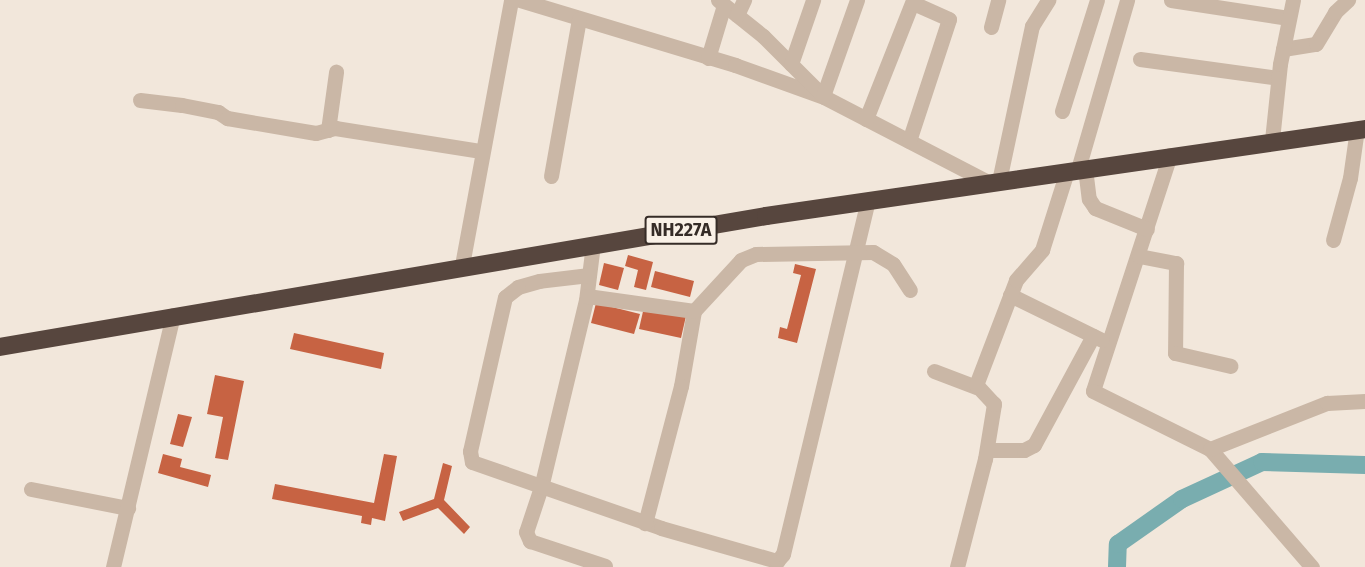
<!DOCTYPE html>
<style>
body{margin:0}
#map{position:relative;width:1365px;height:567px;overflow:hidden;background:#f2e7db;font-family:"Fira Sans",sans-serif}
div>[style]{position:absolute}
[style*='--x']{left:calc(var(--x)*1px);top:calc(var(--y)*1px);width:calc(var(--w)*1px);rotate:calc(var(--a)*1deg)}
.river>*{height:18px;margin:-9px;padding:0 9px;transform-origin:9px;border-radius:9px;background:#79adaf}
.building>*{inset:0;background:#c76343}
.minor>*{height:15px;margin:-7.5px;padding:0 7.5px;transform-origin:7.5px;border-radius:7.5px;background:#cab7a6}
.highway>*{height:18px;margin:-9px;padding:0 9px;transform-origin:9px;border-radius:9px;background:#57463e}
span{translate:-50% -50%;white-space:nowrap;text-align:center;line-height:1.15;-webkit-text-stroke:4.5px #faf1e7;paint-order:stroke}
.shield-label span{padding:2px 4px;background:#faf1e7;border:2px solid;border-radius:4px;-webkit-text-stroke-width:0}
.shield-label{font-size:18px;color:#362c27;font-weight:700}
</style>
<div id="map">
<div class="river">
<i style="--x:1117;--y:567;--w:23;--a:-88"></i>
<i style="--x:1118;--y:544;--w:78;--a:-35.1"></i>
<i style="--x:1182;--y:499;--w:88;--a:-24.8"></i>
<i style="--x:1262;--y:462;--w:103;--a:1.7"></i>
</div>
<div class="building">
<i style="clip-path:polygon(628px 255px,653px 262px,646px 290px,634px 287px,638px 270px,625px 266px)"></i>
<i style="clip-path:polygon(604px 263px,624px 268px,618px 290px,599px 285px)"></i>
<i style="clip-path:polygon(795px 264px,816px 269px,797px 343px,778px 338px,780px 327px,787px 329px,801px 275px,793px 273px)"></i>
<i style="clip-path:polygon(655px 271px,694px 281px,690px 297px,651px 287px)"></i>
<i style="clip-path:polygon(596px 303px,640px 314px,634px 334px,591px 323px)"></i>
<i style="clip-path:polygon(644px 307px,686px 316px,681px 338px,639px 329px)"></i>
<i style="clip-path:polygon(294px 333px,384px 353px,381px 369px,290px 349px)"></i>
<i style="clip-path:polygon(215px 375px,244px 381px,228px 460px,215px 458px,223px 417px,207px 414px)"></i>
<i style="clip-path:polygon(178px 414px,192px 417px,183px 447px,170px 444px)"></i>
<i style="clip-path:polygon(163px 454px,182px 459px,180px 467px,211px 475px,208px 487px,158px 473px)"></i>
<i style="clip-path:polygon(384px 454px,397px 456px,385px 521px,372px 518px,371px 525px,361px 523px,362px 516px,272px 499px,275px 484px,374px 503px)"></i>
<i style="clip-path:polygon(443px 463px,452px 466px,444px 500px,470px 527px,464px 534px,438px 508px,403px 521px,399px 512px,434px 499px)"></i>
</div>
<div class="minor">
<i style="--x:520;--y:0;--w:225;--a:16.8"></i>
<i style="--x:735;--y:65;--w:95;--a:19.8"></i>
<i style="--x:824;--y:97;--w:185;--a:27.4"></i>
<i style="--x:718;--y:0;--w:58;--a:38.7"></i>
<i style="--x:763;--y:36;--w:81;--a:45"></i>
<i style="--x:1171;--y:0;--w:119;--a:8.7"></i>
<i style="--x:737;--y:15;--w:17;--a:-65"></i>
<i style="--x:991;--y:27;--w:28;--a:-75"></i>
<i style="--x:1283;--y:49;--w:33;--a:-9"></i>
<i style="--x:1316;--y:44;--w:37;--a:-59"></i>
<i style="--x:1335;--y:12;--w:18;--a:-43"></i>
<i style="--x:708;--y:58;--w:55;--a:-73.2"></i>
<i style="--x:1140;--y:59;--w:139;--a:7.8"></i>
<i style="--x:791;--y:64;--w:68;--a:-71"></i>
<i style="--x:823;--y:96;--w:102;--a:-70.5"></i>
<i style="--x:140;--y:100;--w:42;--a:6.8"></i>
<i style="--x:182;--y:105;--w:37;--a:11"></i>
<i style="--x:218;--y:112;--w:11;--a:34"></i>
<i style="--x:227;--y:118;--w:90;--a:9.6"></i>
<i style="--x:316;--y:133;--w:20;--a:-15"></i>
<i style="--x:335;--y:128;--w:148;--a:9"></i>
<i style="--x:1062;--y:111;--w:116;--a:-72.5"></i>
<i style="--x:866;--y:119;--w:128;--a:-68.4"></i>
<i style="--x:328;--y:130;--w:59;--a:-82.1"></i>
<i style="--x:1272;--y:140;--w:76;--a:-84"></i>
<i style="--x:1280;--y:64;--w:65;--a:-78.5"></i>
<i style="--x:909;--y:141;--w:128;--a:-71.8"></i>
<i style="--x:949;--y:19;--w:39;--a:-156"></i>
<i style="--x:1170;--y:155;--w:248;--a:108.1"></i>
<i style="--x:1093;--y:391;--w:131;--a:26.4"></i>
<i style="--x:1210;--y:449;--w:156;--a:49.2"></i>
<i style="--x:1085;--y:168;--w:31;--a:83"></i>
<i style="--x:1089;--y:199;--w:11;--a:56"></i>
<i style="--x:1095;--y:208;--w:56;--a:22"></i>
<i style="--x:1078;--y:169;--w:176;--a:-73.8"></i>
<i style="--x:551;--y:176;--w:159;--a:-79.9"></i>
<i style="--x:999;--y:181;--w:158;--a:-78"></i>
<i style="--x:1032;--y:26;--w:31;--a:-58"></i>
<i style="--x:1333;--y:240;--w:64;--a:-74.7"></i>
<i style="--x:1350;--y:178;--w:49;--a:-81.9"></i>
<i style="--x:593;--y:244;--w:56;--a:97.1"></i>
<i style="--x:586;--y:300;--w:192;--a:103.5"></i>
<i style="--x:541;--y:487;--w:47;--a:108.4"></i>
<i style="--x:526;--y:532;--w:10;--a:66"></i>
<i style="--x:530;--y:541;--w:79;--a:18.4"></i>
<i style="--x:1139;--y:256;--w:38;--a:11"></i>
<i style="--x:1176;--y:263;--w:90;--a:90.6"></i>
<i style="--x:1175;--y:353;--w:57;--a:13.1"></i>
<i style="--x:462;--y:265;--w:269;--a:-79.5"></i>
<i style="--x:589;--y:275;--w:50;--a:173.2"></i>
<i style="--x:539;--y:281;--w:22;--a:164"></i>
<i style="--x:518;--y:287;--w:16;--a:142"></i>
<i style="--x:505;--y:297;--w:158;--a:102.8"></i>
<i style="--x:470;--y:451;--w:11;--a:80"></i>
<i style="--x:472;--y:462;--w:200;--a:19.2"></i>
<i style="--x:661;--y:528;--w:121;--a:15.9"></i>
<i style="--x:777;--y:561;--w:9;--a:-49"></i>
<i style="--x:783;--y:554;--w:363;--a:-76.5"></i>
<i style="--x:1010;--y:295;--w:102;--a:26.1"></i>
<i style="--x:587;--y:296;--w:108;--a:8"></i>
<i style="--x:694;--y:311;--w:76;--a:99.8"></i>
<i style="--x:681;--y:386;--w:142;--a:104.7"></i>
<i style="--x:694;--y:311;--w:69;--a:-47.3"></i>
<i style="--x:741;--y:260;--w:16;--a:-22"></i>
<i style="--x:756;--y:254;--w:117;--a:-1"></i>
<i style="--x:873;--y:252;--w:23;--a:31"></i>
<i style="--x:893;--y:264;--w:31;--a:57"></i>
<i style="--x:934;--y:371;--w:45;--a:20.9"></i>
<i style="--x:1210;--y:449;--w:126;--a:-21.5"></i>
<i style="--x:1327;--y:403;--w:38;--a:-3"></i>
<i style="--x:987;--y:450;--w:37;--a:0"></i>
<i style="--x:1024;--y:450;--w:11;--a:-27"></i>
<i style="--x:1034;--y:445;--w:124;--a:-61.6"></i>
<i style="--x:31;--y:489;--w:99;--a:11.1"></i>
<i style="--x:113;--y:567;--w:259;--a:-76.6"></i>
<i style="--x:957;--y:567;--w:112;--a:-75.5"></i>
<i style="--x:985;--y:459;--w:56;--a:-80.7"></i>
<i style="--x:994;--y:404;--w:26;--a:-133"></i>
<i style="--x:976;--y:385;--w:112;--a:-69.1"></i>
<i style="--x:1016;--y:280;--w:40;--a:-49"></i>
<i style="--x:1042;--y:250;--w:83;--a:-72.4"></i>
</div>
<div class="highway">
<i style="--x:0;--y:347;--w:777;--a:-9.7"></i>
<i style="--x:766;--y:216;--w:605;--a:-8.26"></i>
</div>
<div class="shield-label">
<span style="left:681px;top:230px">NH227A</span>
</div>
</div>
